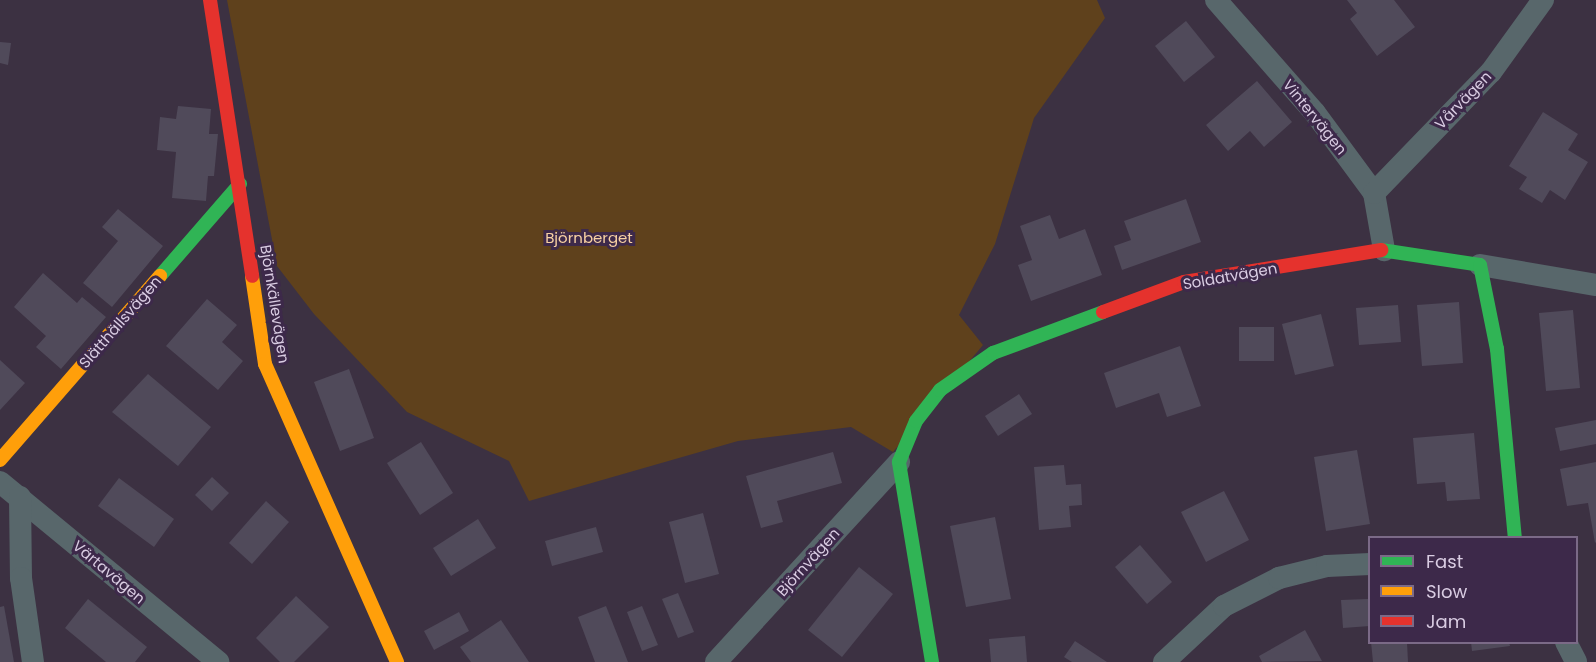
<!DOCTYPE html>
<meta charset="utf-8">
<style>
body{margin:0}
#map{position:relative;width:1596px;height:662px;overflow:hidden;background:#3c3142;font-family:Poppins,sans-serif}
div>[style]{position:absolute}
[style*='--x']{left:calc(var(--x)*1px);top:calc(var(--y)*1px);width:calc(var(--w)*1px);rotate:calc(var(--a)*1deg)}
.green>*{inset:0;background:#5f411c}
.building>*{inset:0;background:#504a5a}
.street>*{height:22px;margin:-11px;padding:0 11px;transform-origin:11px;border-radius:11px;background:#58676b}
.fast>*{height:14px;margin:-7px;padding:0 7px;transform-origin:7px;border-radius:7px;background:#30b455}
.slow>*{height:14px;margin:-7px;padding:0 7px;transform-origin:7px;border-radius:7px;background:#ff9f0a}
.jam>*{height:14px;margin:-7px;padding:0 7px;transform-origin:7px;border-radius:7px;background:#e5322d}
span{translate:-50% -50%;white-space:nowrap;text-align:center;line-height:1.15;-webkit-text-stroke:6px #3d294a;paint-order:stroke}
.street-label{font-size:15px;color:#d9cce2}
.park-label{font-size:15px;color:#f8d1a3}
.legend{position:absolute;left:1368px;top:536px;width:210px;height:108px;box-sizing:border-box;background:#3d294a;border:2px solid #7b6a87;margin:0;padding:8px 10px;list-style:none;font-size:18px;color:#d9cce2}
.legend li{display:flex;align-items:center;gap:12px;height:30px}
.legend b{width:30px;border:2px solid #7b6a87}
</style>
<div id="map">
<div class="green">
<i style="clip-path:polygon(227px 0,1097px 0,1105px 18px,1034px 118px,995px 244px,959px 315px,983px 345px,893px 452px,851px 427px,738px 441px,529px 501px,509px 461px,407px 412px,314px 314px,277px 266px)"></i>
</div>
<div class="building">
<i style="clip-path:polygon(1347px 0,1394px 0,1415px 27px,1377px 56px,1350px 19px,1357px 13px)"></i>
<i style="clip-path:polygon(1186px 21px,1215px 57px,1184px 82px,1155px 46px)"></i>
<i style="clip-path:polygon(0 42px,11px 43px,8px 65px,0 63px)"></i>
<i style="clip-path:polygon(1257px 81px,1292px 122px,1264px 147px,1250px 131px,1228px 151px,1206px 125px)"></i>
<i style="clip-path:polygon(178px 106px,211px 109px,209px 134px,218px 134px,214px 176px,208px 176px,206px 201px,172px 198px,176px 152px,157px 150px,160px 117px,176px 119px)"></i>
<i style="clip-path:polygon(1543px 112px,1578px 134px,1568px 150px,1588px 162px,1565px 200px,1550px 190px,1542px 203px,1519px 189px,1527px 177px,1509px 166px)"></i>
<i style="clip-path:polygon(1186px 199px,1201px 242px,1122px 270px,1114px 246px,1131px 240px,1124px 221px)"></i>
<i style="clip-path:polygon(118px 209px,163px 246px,112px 307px,83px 283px,118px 241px,102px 227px)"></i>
<i style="clip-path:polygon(1050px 215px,1059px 239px,1085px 229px,1102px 275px,1031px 301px,1018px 265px,1032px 260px,1020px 226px)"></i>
<i style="clip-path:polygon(43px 273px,77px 303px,82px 297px,106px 317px,61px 369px,36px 347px,46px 336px,14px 307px)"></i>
<i style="clip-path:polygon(207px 299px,237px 325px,222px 342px,243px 361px,218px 390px,166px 346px)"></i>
<i style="clip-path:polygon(1459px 302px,1463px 363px,1422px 366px,1417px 305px)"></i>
<i style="clip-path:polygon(1398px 305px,1401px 342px,1359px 345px,1356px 308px)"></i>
<i style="clip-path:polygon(1573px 310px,1580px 388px,1546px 391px,1539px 313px)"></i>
<i style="clip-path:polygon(1321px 314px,1334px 366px,1295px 375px,1282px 324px)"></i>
<i style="clip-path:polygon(1239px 327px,1274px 327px,1274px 361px,1239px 361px)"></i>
<i style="clip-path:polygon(1180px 346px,1201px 406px,1167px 417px,1159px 393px,1116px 408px,1104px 373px)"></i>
<i style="clip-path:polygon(0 360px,25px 383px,0 410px)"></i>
<i style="clip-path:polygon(349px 369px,374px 438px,340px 451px,314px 382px)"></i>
<i style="clip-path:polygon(148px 374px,211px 427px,178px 466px,112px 412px)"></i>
<i style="clip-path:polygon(1019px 394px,1032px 414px,998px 436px,985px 416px)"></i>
<i style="clip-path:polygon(1596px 420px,1596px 444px,1560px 451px,1555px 428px)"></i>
<i style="clip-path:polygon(1474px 433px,1480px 499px,1447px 501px,1445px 482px,1417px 484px,1413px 438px)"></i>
<i style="clip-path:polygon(421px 442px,453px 493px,420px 515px,387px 463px)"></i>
<i style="clip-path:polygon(1357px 450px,1370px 524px,1326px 531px,1314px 457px)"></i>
<i style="clip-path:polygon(833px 452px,842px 483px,777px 501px,783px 522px,761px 528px,746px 476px)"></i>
<i style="clip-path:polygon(1596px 462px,1596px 542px,1595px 543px,1588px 503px,1567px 506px,1560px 469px)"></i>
<i style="clip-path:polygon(1064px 465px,1066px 485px,1081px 484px,1082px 505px,1069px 506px,1071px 527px,1039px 530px,1034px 467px)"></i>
<i style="clip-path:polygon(212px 477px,229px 493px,212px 511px,195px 495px)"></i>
<i style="clip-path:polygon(119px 478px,174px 519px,154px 547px,98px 506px)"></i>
<i style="clip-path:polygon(1224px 491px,1249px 540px,1206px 562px,1181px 512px)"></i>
<i style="clip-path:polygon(266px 501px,289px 522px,252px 564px,229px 543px)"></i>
<i style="clip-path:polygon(703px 513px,719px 574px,685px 583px,669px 522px)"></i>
<i style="clip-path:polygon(995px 517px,1011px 599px,966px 607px,950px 526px)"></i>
<i style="clip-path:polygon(478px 519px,496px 548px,451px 576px,433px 548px)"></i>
<i style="clip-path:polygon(596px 527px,603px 552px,552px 566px,545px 541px)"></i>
<i style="clip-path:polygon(1140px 545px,1172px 582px,1147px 604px,1115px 567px)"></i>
<i style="clip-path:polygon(859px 567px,893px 594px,842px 657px,808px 630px)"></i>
<i style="clip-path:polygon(678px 593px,694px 632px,678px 638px,662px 599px)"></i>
<i style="clip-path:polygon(296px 596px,329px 627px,294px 662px,280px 662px,256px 638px)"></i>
<i style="clip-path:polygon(88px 599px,147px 647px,135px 662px,106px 662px,65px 628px)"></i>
<i style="clip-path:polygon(1368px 599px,1370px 626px,1343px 628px,1341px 600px)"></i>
<i style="clip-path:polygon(4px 606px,14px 662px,0 662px,0 607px)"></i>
<i style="clip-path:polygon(606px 606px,628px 662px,595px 662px,578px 617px)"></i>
<i style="clip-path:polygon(642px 606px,658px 645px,642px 651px,627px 612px)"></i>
<i style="clip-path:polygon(459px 612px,469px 631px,434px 650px,424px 631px)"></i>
<i style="clip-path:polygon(501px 620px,529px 662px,471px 662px,460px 647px)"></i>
<i style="clip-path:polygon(1305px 630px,1322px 661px,1262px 662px,1259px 656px)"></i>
<i style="clip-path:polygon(1025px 636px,1027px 662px,991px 662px,989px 639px)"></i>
<i style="clip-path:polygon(1075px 641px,1107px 662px,1072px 662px,1064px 657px)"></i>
<i style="clip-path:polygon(1371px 642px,1407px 642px,1408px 662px,1373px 662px)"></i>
<i style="clip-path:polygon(1471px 642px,1509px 642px,1510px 646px,1472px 651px)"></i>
</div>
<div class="street">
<i style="--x:1216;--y:0;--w:150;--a:48.8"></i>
<i style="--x:1315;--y:113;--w:99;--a:53.6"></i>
<i style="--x:1374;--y:193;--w:58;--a:80"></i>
<i style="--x:1374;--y:193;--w:168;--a:-46"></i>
<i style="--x:1491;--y:72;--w:89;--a:-54.2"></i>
<i style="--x:1480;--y:265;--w:118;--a:9.8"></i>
<i style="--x:0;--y:482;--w:283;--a:39.5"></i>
<i style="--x:20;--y:497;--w:81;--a:89.3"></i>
<i style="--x:21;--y:578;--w:85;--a:81.9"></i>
<i style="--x:1566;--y:642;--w:22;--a:63"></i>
<i style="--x:716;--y:662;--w:271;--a:-47.5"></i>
<i style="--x:1164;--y:662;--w:82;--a:-43"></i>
<i style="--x:1224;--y:606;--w:62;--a:-27"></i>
<i style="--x:1279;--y:578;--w:49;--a:-14"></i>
<i style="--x:1327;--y:566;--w:43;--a:-2.7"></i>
</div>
<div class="fast">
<i style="--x:1381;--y:250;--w:100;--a:8.6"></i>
<i style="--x:1480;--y:265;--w:86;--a:78.6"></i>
<i style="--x:1497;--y:349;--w:190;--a:84.6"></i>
<i style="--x:160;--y:276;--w:122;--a:-49"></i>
<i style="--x:932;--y:662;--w:203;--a:-99.4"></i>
<i style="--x:899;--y:462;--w:44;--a:-67.5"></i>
<i style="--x:916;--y:421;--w:39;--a:-52"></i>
<i style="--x:940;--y:390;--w:65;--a:-34.9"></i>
<i style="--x:993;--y:353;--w:117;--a:-20.4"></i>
</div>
<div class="slow">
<i style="--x:252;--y:276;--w:89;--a:81.6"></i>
<i style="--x:265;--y:364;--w:326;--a:66.1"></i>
<i style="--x:0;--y:460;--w:244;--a:-49"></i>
</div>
<div class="jam">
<i style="--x:210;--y:0;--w:279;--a:81.3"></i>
<i style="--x:1103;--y:312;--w:86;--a:-20.3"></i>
<i style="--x:1184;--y:282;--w:200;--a:-9.2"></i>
</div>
<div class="street-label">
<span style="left:1463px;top:100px;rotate:-46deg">Vårvägen</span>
<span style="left:1315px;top:117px;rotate:51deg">Vintervägen</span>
<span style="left:1230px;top:276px;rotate:-10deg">Soldatvägen</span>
<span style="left:275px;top:304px;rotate:81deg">Björnkällevägen</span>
<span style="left:120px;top:322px;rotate:-49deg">Slätthällsvägen</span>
<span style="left:808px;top:562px;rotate:-48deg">Björnvägen</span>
<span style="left:109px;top:572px;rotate:40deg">Värtavägen</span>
</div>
<div class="park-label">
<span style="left:589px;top:238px">Björnberget</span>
</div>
<ul class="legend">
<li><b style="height:8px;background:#30b455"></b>Fast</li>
<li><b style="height:8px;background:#ff9f0a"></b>Slow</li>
<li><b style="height:8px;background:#e5322d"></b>Jam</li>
</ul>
</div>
